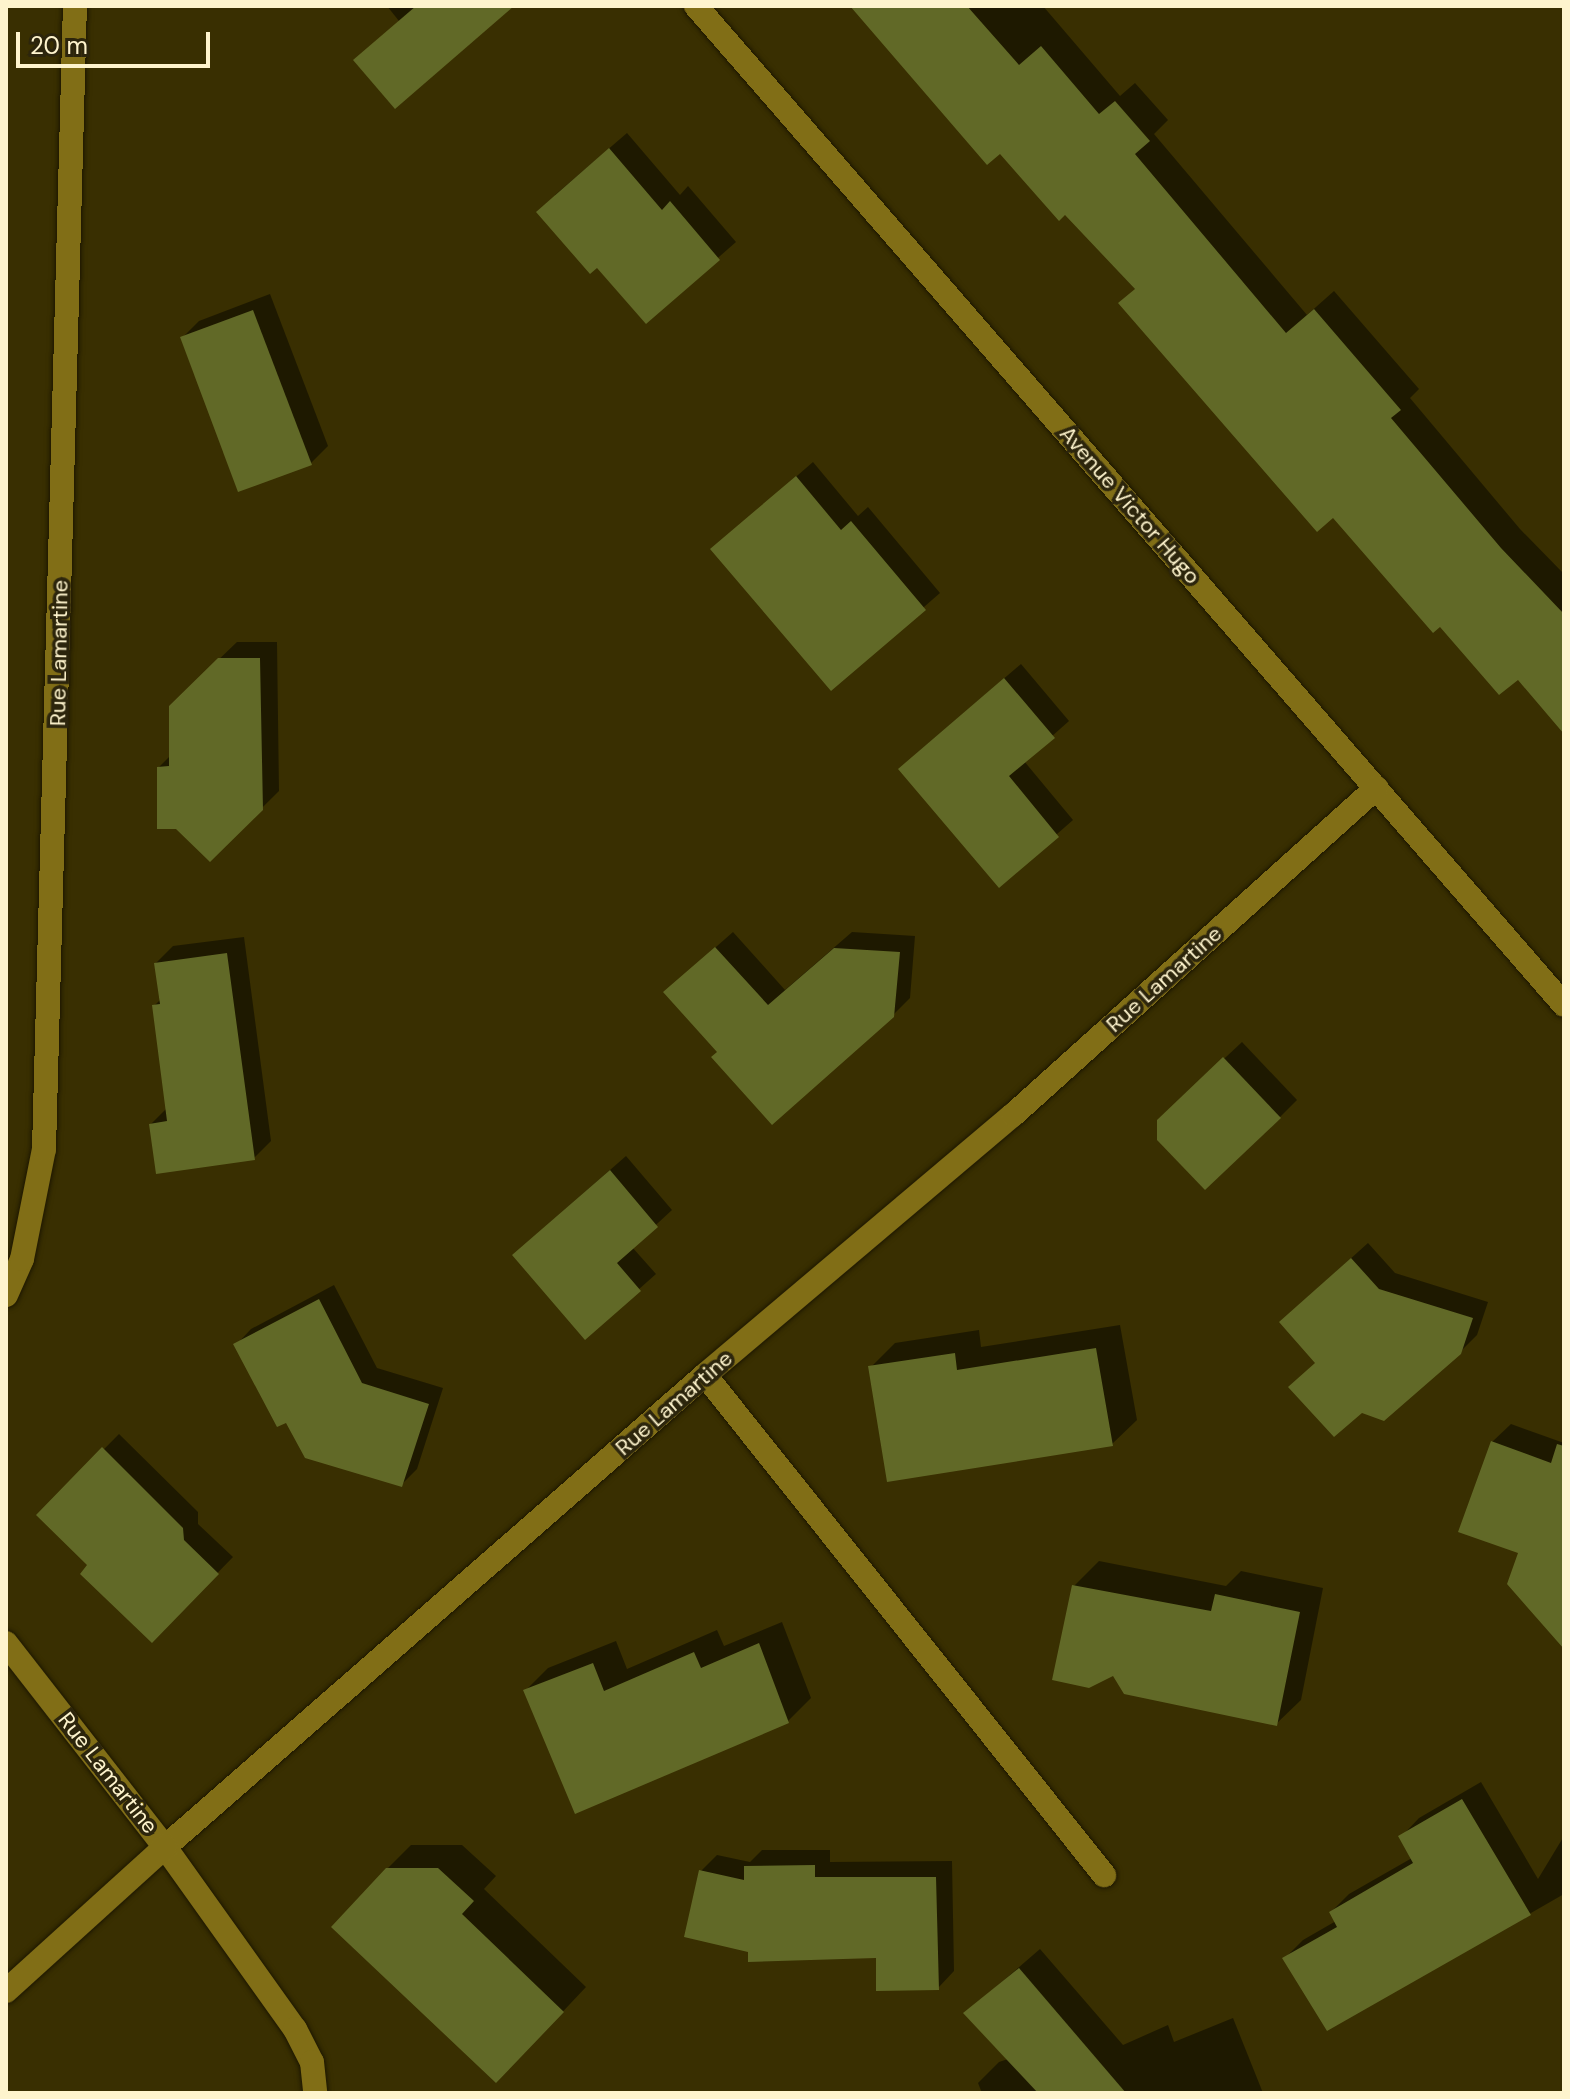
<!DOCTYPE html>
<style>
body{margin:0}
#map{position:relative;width:1570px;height:2099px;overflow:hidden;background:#392f01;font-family:"DM Sans",sans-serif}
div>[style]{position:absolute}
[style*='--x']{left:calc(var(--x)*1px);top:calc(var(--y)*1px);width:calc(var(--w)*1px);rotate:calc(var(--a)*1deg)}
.shadow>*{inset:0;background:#0007}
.building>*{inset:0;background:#616927}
.roads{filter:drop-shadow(0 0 2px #1d1700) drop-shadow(0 0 2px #1d1700)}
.service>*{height:24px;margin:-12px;padding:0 12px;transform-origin:12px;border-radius:12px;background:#816e16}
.minor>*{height:24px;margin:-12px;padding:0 12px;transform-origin:12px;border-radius:12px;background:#816e16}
span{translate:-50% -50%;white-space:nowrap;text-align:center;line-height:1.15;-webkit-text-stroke:7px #2c250c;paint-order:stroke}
.street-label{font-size:22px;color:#fef4cd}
.frame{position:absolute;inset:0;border:8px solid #fef4cd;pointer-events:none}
.scale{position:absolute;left:16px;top:32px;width:194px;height:36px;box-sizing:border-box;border:4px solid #fef4cd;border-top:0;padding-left:10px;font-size:24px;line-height:28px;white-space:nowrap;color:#fef4cd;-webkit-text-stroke:6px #2c250c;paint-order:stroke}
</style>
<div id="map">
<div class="shadow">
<i style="clip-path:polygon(387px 6px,506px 6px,399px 21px)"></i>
<i style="clip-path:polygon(852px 6px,1043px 6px,1120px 96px,1135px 83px,1168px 120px,1154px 134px,1307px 315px,1334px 291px,1419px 389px,1410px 398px,1520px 529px,1564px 574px,1564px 697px,1518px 677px,1440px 624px,1066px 213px)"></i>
<i style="clip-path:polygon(627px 133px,680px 195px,688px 186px,736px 242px,646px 321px,555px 195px)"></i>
<i style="clip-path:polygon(270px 294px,328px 446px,311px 463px,239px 489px,182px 338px,199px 321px)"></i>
<i style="clip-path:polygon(813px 462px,858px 516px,868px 507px,940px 593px,831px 688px,713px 549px)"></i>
<i style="clip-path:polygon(237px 642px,277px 642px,279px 791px,210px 859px,177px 827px,159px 767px,171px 755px,188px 689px)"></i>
<i style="clip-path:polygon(1021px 664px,1069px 721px,1024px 761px,1073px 820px,999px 885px,917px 753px)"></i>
<i style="clip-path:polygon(733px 932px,785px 990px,852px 932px,915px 936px,910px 998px,893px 1015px,719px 1052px,683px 976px)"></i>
<i style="clip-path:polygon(244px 937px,271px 1141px,254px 1158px,151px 1124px,167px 1108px,154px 1006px,161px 999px,156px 963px,173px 946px)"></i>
<i style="clip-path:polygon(1242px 1042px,1297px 1100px,1280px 1117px,1177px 1103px)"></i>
<i style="clip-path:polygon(626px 1156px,672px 1210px,632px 1247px,656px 1274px,585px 1337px,530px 1240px)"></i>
<i style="clip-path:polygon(1368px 1243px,1395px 1273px,1488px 1302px,1477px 1335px,1460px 1352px,1317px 1362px,1298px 1306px)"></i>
<i style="clip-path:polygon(334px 1285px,377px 1368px,443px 1388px,417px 1469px,402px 1484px,286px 1421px,236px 1345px,251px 1329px)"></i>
<i style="clip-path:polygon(1120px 1325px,1137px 1420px,1112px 1444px,871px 1367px,895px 1343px,979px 1330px,981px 1347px)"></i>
<i style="clip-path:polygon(1511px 1424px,1564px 1443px,1564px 1614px,1521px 1552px,1492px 1442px)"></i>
<i style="clip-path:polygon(119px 1434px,198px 1512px,198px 1524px,233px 1557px,152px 1640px,90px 1565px,39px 1515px)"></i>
<i style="clip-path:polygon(1099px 1561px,1226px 1586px,1241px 1571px,1323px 1588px,1301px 1700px,1276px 1724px,1113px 1673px,1074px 1586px)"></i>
<i style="clip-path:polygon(782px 1622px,811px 1698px,788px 1721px,576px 1812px,525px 1691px,548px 1668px,616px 1641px,627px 1669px,717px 1630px,724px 1646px)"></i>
<i style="clip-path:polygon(1481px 1782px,1538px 1879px,1564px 1836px,1564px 1894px,1328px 2029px,1285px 1958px,1303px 1940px,1336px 1921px,1331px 1912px,1349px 1894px,1412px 1858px,1401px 1837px,1419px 1818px)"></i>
<i style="clip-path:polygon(411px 1845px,462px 1845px,496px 1876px,484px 1889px,586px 1987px,520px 2057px,387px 1869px)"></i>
<i style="clip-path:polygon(762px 1850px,830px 1850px,830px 1862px,952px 1861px,954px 1971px,938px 1988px,878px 1956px,750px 1951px,701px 1871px,717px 1855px,750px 1862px)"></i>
<i style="clip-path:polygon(1040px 1949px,1123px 2045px,1168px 2025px,1174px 2042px,1233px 2018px,1263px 2093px,982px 2093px,978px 2083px,999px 2062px,1008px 2059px,966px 2013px)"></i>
</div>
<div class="building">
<i style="clip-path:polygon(416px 6px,514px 6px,395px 109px,353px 60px)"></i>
<i style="clip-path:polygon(850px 6px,967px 6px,1019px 65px,1041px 46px,1099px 114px,1115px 101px,1150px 141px,1135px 154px,1286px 333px,1314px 309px,1401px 410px,1391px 418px,1501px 548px,1564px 614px,1564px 734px,1518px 680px,1499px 695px,1440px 627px,1433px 633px,1333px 518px,1317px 532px,1118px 303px,1135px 289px,1065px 215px,1059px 221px,1000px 154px,987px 165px)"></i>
<i style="clip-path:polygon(609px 148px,662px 210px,670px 201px,720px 260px,646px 324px,597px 268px,590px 274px,536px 212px)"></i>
<i style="clip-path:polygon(253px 310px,312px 465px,238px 492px,180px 337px)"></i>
<i style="clip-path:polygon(796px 476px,841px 530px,851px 521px,926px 610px,831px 691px,710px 549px)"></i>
<i style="clip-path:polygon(218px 658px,260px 658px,263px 810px,210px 862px,176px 829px,157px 829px,157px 767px,169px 766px,169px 706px)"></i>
<i style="clip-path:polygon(1004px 678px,1055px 738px,1009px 776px,1059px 837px,999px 888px,898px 769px)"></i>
<i style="clip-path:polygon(715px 947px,768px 1005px,834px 948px,900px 952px,894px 1017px,772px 1125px,711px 1057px,717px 1052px,663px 992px)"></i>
<i style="clip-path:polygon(227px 953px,255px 1160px,156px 1174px,149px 1124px,167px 1121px,152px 1005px,160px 1004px,154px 963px)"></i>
<i style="clip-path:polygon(1223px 1057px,1281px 1118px,1205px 1190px,1157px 1140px,1157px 1120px)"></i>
<i style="clip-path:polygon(610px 1170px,658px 1227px,617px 1263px,641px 1291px,585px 1340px,512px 1255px)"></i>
<i style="clip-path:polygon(1351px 1258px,1379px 1289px,1473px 1318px,1461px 1354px,1384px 1421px,1362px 1413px,1334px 1437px,1288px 1387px,1315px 1363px,1279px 1322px)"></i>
<i style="clip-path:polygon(319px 1299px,362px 1383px,429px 1404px,402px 1487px,305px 1458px,286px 1423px,277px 1427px,233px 1344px)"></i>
<i style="clip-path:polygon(1096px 1348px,1113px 1446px,887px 1482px,868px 1366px,955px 1353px,957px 1370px)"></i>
<i style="clip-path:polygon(1491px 1441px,1551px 1463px,1557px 1444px,1564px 1446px,1564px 1649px,1507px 1584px,1518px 1553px,1458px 1532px)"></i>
<i style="clip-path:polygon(102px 1447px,183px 1528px,184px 1540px,219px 1574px,152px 1643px,80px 1574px,87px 1565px,36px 1515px)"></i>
<i style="clip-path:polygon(1072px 1585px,1211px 1611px,1215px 1594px,1300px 1612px,1277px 1726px,1124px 1694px,1113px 1676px,1089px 1688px,1052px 1680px)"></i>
<i style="clip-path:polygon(759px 1643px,789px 1723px,575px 1814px,523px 1690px,593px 1663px,604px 1691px,694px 1652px,701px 1668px)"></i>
<i style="clip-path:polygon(1462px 1799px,1531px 1915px,1327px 2031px,1282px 1958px,1337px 1927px,1329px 1912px,1413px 1863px,1398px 1836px)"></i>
<i style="clip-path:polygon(815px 1865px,815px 1877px,936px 1877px,939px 1990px,876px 1991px,876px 1958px,748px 1962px,748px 1952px,684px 1937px,699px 1870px,744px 1880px,744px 1866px)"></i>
<i style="clip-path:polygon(386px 1868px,438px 1868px,474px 1901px,462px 1914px,564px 2012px,496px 2083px,331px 1927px)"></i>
<i style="clip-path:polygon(1019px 1968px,1126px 2093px,1038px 2093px,963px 2013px)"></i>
</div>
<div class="roads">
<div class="service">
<i style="--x:705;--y:1375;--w:640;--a:51.41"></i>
<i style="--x:165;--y:1847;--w:224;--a:54.5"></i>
<i style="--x:295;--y:2029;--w:37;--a:63"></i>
<i style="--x:312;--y:2062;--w:31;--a:84"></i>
</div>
<div class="minor">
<i style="--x:696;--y:6;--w:1323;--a:49.01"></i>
<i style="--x:6;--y:1295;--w:39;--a:-66"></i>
<i style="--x:22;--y:1259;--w:112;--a:-78.7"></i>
<i style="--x:44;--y:1149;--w:1143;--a:-88.45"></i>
<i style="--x:6;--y:1643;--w:259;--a:52.1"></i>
<i style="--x:165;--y:1847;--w:717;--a:-41.16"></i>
<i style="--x:705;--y:1375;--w:403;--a:-40.2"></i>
<i style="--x:1013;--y:1115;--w:489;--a:-42"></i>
<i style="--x:6;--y:1991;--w:215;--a:-42.2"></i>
</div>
</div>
<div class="street-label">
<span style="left:1130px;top:505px;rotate:49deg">Avenue Victor Hugo</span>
<span style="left:59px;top:653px;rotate:-89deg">Rue Lamartine</span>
<span style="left:1164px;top:979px;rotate:-42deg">Rue Lamartine</span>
<span style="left:674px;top:1403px;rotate:-41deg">Rue Lamartine</span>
<span style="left:108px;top:1773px;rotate:52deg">Rue Lamartine</span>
</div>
<div class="frame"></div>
<div class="scale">20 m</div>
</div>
